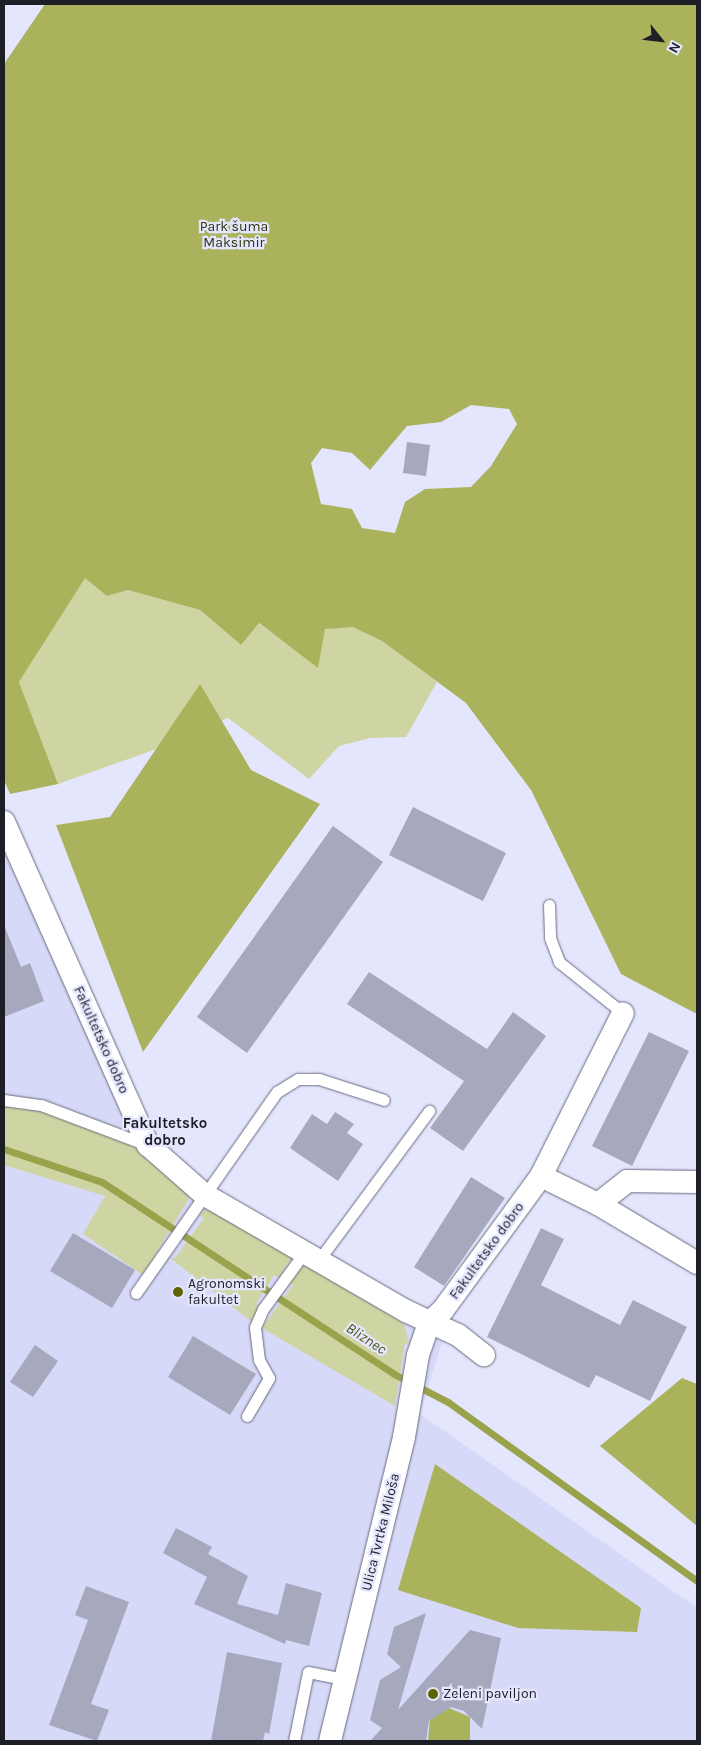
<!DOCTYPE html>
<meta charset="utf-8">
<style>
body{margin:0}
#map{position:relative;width:701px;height:1745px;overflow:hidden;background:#e4e6fd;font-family:Karla,sans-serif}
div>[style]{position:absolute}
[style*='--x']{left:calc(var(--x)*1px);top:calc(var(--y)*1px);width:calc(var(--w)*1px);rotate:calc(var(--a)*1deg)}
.built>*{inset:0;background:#d6d9f7}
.green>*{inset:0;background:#cfd5a2}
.forest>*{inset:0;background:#aab25c}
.stream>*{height:7px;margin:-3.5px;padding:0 3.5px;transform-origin:3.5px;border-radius:3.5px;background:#9aa24c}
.building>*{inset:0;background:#a6a9be}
.roads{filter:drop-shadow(0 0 1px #696b7f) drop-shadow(0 0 1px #696b7f)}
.service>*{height:11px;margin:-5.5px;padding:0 5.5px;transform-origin:5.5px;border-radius:5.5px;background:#fff}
.minor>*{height:22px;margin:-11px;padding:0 11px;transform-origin:11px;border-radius:11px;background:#fff}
.dots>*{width:14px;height:14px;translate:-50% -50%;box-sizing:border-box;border:2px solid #e4e6fd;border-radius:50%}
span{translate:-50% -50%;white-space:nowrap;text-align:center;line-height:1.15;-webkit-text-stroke:4.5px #e4e6fd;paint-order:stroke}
.park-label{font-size:14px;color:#2f320c}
.street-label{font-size:14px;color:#1d1e26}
.poi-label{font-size:14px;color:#1d1e26}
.left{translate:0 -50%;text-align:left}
.neighbourhood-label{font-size:15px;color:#1d1e26;font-weight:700}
.water-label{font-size:15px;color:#54591a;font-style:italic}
.frame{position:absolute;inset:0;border:5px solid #1d1e26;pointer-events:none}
.north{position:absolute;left:636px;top:15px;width:50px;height:50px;-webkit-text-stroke:4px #e4e6fd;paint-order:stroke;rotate:119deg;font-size:14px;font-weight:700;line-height:20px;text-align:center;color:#1d1e26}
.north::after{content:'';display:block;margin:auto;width:18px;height:22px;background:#1d1e26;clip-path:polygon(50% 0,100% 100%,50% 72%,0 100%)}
</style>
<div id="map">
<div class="built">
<i style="clip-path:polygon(4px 851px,145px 1159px,214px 1213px,442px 1342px,420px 1414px,697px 1608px,697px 1741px,4px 1741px)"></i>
</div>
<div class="green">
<i style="clip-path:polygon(85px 577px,107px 596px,128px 590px,200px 610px,241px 645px,258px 623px,318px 667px,324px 629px,353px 626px,382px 641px,437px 682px,406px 737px,370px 738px,339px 746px,309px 779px,228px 718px,165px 746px,58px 784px,19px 682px)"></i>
<i style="clip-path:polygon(4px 1103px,44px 1110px,96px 1128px,142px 1151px,146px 1159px,191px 1195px,143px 1275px,83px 1234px,105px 1196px,4px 1165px)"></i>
<i style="clip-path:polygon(207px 1207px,292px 1257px,279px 1278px,274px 1275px,256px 1304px,260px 1308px,251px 1321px,170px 1258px,175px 1258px,204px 1218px,200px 1215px)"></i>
<i style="clip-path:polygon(303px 1263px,404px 1324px,409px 1344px,405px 1343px,395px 1406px,262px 1328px,293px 1285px,289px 1283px)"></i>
</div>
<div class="forest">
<i style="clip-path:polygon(evenodd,45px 4px,697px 4px,697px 1014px,621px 974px,531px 790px,466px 703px,382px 641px,353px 627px,325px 629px,318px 668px,259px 623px,241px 645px,200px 610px,128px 590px,107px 596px,85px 578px,19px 682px,58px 784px,10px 794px,4px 780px,4px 64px,45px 4px,471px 405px,509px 409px,517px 424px,491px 466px,471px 487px,425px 489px,405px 502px,395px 533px,362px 528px,352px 509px,321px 504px,311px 463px,322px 448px,352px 453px,370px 470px,407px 426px,441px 422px,471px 405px)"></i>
<i style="clip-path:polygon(200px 684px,251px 770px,320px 804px,143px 1052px,56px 825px,110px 817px)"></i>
<i style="clip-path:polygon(682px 1378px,697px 1384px,697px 1526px,600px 1446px)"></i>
<i style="clip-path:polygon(435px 1464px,641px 1608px,637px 1632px,518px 1628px,398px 1590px)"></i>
<i style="clip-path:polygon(449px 1708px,470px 1717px,470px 1741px,428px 1741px,430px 1720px)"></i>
</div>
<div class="stream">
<i style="--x:4;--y:1149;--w:103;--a:18.6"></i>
<i style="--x:102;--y:1182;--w:349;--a:33.3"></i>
<i style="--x:394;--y:1374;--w:61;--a:27.4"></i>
<i style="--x:448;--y:1402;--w:307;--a:35.7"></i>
</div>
<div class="building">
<i style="clip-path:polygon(407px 442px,430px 445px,426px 476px,403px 473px)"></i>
<i style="clip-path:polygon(413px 807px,506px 853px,483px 901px,389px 855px)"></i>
<i style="clip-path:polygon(333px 826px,383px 862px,247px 1053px,197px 1017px)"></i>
<i style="clip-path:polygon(4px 925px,21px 967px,30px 963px,44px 1001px,4px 1017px)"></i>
<i style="clip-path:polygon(369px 972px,487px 1049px,513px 1012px,546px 1036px,463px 1151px,430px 1128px,464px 1081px,347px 1004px)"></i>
<i style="clip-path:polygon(649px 1032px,689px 1051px,632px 1166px,592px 1146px)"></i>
<i style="clip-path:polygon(335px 1112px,354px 1124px,347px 1133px,363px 1144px,338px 1181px,290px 1148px,312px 1114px,327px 1124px)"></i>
<i style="clip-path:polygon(471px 1177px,505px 1198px,444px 1286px,414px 1267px)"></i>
<i style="clip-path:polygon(541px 1228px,564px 1239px,541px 1285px,620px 1325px,633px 1300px,687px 1327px,650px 1401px,596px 1375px,589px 1388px,487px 1337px)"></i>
<i style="clip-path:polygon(73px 1233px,135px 1270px,112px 1308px,50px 1271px)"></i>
<i style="clip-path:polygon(193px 1336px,256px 1374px,230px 1415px,168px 1377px)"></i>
<i style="clip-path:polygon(35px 1345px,58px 1361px,33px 1397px,10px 1382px)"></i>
<i style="clip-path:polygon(176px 1528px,212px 1547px,208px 1554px,248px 1576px,237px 1604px,278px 1615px,286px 1583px,322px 1593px,309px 1646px,286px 1640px,285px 1644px,194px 1604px,207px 1577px,163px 1553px)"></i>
<i style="clip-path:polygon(86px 1586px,129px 1602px,91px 1704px,109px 1710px,97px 1741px,49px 1725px,88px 1620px,75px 1615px)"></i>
<i style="clip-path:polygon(426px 1613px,398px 1710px,470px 1630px,501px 1638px,482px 1729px,464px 1711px,451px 1707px,429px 1721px,426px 1741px,370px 1741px,382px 1728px,370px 1720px,380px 1680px,401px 1667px,387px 1654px,394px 1627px)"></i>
<i style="clip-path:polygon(227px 1652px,282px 1663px,269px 1734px,265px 1732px,263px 1741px,211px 1741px)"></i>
</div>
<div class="roads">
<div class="service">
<i style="--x:549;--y:905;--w:33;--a:88"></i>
<i style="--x:550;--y:938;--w:26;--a:69"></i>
<i style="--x:559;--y:962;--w:82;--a:38.6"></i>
<i style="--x:4;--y:1100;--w:37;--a:8"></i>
<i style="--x:41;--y:1105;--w:113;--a:20.7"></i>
<i style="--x:318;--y:1261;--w:187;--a:-53.5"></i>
<i style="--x:136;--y:1293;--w:246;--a:-55"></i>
<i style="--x:277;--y:1092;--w:25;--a:-32"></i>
<i style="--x:298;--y:1079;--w:21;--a:0"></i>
<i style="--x:319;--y:1079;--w:68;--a:17.9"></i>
<i style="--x:247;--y:1416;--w:44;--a:-59.9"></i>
<i style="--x:269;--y:1378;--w:21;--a:-119"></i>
<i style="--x:259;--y:1360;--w:33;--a:-97"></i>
<i style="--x:255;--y:1327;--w:20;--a:-66"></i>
<i style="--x:263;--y:1309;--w:69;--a:-53.8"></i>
<i style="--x:294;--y:1741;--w:70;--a:-78.5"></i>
<i style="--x:308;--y:1672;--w:38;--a:11"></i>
</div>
<div class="minor">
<i style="--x:4;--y:822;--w:354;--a:66"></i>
<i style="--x:148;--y:1145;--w:76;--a:41.3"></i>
<i style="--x:205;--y:1195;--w:232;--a:30"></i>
<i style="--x:406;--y:1311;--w:57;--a:24.8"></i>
<i style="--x:458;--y:1335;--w:33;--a:38"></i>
<i style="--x:541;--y:1176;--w:64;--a:26.2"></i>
<i style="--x:598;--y:1204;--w:37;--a:-38"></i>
<i style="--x:627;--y:1181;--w:70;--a:0.8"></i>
<i style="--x:598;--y:1204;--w:115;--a:30.8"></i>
<i style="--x:330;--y:1741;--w:313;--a:-76.3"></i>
<i style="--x:404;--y:1437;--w:83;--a:-80.3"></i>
<i style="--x:418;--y:1355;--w:34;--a:-71"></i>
<i style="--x:429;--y:1323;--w:19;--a:-43"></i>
<i style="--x:443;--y:1310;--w:166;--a:-53.8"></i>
<i style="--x:541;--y:1176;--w:182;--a:-63.3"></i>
</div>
</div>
<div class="dots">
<i style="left:178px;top:1292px;background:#5e6400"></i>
<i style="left:433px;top:1694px;background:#5e6400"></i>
</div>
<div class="park-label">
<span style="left:234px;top:235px">Park šuma<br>Maksimir</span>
</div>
<div class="street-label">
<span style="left:101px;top:1040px;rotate:66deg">Fakultetsko dobro</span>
<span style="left:487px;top:1251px;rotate:-54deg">Fakultetsko dobro</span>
<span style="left:381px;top:1532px;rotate:-76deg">Ulica Tvrtka Miloša</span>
</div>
<div class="poi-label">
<span class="left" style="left:188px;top:1292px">Agronomski<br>fakultet</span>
<span class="left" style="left:443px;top:1694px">Zeleni paviljon</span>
</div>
<div class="neighbourhood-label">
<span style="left:165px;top:1132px">Fakultetsko<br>dobro</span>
</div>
<div class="water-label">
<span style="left:366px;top:1339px;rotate:33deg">Bliznec</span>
</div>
<div class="frame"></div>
<div class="north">N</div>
</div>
